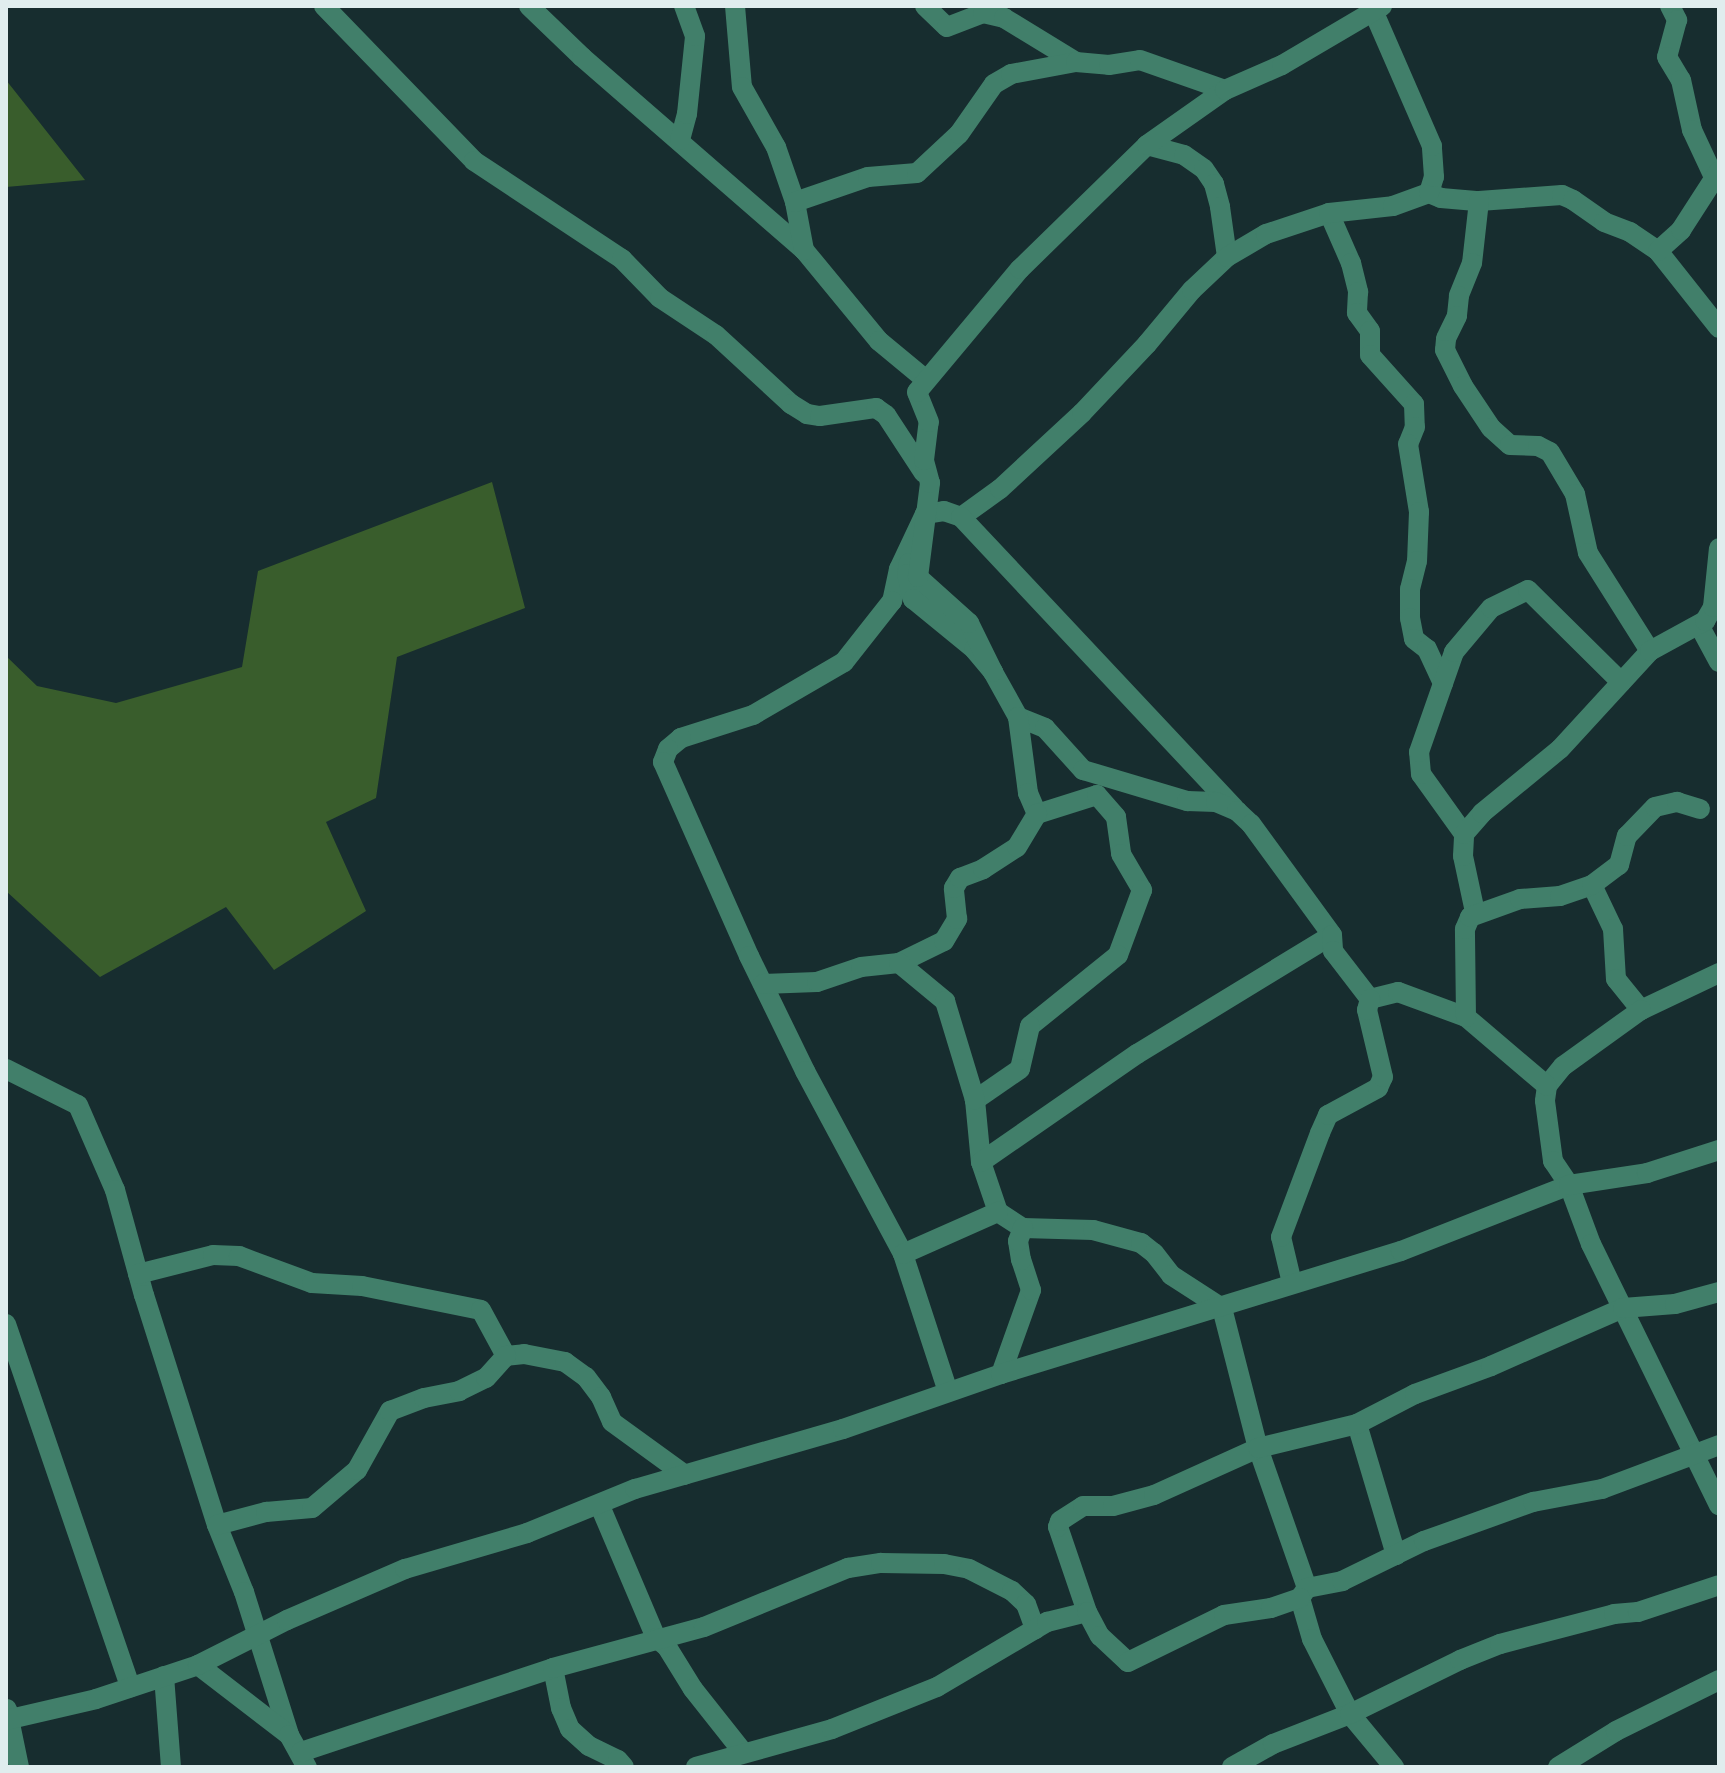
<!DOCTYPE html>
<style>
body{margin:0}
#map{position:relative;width:1725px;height:1773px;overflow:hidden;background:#172d2f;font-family:"Alegreya Sans",sans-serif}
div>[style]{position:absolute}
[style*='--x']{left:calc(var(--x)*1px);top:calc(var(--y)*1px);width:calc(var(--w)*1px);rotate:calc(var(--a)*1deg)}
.green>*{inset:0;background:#395d2c}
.minor>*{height:20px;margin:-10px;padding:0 10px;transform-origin:10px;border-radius:10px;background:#417f6a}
span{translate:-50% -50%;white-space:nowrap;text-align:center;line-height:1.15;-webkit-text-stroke:7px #0d2325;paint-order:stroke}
.frame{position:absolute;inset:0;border:8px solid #e0edee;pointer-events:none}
</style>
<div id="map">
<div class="green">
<i style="clip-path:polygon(6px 80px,85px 180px,86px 180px,6px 187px)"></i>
<i style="clip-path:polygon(492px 482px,525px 608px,397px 657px,376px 798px,326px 822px,366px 911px,274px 970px,226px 907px,100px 977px,6px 891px,6px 656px,37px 686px,116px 703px,242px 667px,258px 571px)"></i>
</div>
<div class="minor">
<i style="--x:324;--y:6;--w:216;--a:45.9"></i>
<i style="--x:474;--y:161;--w:178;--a:33.5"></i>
<i style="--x:622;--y:259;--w:54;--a:45.7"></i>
<i style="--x:660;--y:298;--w:67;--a:33.5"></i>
<i style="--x:716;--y:335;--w:102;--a:42.6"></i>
<i style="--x:791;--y:404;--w:19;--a:32"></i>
<i style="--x:807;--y:414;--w:13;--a:9"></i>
<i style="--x:820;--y:416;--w:57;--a:-8.1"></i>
<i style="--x:876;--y:408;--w:12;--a:35"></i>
<i style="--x:886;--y:415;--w:69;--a:56.8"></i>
<i style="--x:529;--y:6;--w:74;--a:43.9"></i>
<i style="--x:582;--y:57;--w:294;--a:41"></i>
<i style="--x:804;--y:250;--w:118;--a:50.5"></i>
<i style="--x:879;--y:341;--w:60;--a:39.6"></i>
<i style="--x:735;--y:6;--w:81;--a:85.1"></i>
<i style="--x:742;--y:87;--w:69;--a:60.5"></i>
<i style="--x:776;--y:147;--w:58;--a:70.9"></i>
<i style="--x:795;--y:202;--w:49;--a:79.4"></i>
<i style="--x:925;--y:6;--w:30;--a:44"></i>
<i style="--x:947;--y:27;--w:39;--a:-21"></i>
<i style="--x:983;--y:13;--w:22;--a:13"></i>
<i style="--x:1004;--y:18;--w:84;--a:31.4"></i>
<i style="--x:1670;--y:6;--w:16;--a:63"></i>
<i style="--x:1677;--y:20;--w:38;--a:105"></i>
<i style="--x:1667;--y:57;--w:27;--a:59"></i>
<i style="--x:1681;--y:80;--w:51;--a:77.6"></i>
<i style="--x:1692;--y:130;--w:50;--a:65"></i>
<i style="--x:680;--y:140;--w:27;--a:-75"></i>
<i style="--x:687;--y:114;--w:78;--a:-84.1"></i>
<i style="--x:695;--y:36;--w:32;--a:-110"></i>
<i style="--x:1147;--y:145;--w:38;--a:15"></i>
<i style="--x:1184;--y:155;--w:24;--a:35"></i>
<i style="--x:1204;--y:169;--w:18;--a:56"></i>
<i style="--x:1214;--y:184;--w:24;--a:75"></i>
<i style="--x:1220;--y:207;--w:50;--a:82"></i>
<i style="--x:1429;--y:193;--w:13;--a:23"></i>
<i style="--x:1441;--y:198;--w:38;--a:5"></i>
<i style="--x:1479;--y:201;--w:83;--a:-4.1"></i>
<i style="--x:1562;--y:195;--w:12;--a:24"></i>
<i style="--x:1573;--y:200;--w:38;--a:35"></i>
<i style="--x:1604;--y:222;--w:28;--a:21"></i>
<i style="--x:1630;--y:232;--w:34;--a:34"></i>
<i style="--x:1658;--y:251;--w:98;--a:51.6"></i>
<i style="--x:1479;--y:201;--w:62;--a:96.4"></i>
<i style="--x:1472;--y:263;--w:35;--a:112"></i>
<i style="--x:1459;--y:296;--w:20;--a:96"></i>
<i style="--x:1457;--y:316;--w:25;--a:116"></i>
<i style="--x:1446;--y:339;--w:11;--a:95"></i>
<i style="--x:1445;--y:350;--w:40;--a:63.4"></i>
<i style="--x:1463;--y:386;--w:50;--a:56.3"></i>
<i style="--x:1491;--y:428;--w:25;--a:42"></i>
<i style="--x:1510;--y:445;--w:28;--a:2"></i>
<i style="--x:1538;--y:446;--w:13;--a:27"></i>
<i style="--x:1550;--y:452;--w:49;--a:59.2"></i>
<i style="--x:1575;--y:494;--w:60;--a:77.6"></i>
<i style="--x:1588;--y:553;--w:116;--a:57.7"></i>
<i style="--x:795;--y:202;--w:77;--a:-18.9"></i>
<i style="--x:868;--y:177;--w:49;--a:-4.7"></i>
<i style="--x:917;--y:173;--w:57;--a:-42.9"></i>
<i style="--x:959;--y:134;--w:61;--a:-55"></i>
<i style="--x:994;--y:84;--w:20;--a:-30"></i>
<i style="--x:1011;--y:74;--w:66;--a:-10.5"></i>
<i style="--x:1076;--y:62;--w:33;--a:5"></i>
<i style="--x:1109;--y:65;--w:31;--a:-9"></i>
<i style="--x:1140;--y:60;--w:90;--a:19.4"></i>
<i style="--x:1329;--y:213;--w:55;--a:66.3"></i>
<i style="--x:1351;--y:263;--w:30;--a:76"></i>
<i style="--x:1358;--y:292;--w:21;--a:93"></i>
<i style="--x:1357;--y:313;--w:22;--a:54"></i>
<i style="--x:1370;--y:331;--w:24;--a:90"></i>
<i style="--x:1370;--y:355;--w:66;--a:48.1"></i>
<i style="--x:1414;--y:404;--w:23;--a:88"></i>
<i style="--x:1415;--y:427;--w:18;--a:112"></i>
<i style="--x:1408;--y:444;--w:69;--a:80.8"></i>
<i style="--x:1419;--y:512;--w:49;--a:92.3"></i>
<i style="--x:1417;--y:561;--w:29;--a:104"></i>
<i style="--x:1410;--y:589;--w:29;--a:90"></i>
<i style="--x:1410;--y:618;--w:21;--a:79"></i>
<i style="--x:1414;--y:639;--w:16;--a:38"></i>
<i style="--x:1427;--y:649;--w:38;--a:65"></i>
<i style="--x:1658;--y:251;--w:31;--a:-42"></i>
<i style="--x:1681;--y:230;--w:70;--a:-57.2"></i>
<i style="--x:925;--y:514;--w:61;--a:115.3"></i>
<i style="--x:899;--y:569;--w:33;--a:102"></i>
<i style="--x:892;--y:601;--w:78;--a:128.2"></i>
<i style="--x:844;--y:662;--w:105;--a:149.8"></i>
<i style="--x:753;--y:715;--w:76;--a:162.3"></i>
<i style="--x:681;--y:738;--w:17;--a:140"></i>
<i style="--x:668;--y:749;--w:14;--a:111"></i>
<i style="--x:663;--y:762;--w:212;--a:66.1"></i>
<i style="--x:749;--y:956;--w:128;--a:64"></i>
<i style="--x:805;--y:1071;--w:208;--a:61.8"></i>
<i style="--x:903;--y:1254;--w:145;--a:71.9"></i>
<i style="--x:925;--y:514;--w:19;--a:-9"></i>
<i style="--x:944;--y:511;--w:18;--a:19"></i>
<i style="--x:961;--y:517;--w:48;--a:-35.7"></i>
<i style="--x:1000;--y:489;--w:112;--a:-42.8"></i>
<i style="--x:1082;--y:413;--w:95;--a:-46.7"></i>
<i style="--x:1147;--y:344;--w:70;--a:-50.2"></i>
<i style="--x:1192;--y:290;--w:48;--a:-43.3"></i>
<i style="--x:1227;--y:257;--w:45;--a:-30.5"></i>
<i style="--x:1266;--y:234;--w:66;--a:-18.4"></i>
<i style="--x:1329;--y:213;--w:64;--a:-6.2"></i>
<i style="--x:1393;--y:206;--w:38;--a:-20"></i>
<i style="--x:1429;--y:193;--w:17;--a:-73"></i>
<i style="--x:1434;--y:177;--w:31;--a:-94"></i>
<i style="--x:1432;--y:146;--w:153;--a:-113.5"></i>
<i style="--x:961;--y:517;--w:399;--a:46.8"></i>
<i style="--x:909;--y:563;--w:11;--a:100"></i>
<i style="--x:907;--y:574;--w:26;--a:77"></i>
<i style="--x:913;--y:599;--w:79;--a:39.3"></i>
<i style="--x:974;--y:649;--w:30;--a:50"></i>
<i style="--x:993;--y:672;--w:51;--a:60.9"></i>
<i style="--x:1018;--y:717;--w:29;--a:22"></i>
<i style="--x:1045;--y:728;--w:57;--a:47.9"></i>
<i style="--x:1083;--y:770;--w:109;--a:16.6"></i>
<i style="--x:1187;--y:801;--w:29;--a:2"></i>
<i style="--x:1216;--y:802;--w:23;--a:23"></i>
<i style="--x:1237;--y:811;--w:19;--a:43"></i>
<i style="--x:1251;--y:824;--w:137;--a:53.9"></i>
<i style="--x:1699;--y:625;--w:42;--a:61.6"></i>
<i style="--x:993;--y:672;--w:55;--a:-116.1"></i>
<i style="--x:969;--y:623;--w:69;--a:-138"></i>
<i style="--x:918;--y:577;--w:95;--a:-82.7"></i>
<i style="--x:930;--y:483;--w:24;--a:-105"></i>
<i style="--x:924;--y:460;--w:38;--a:-83"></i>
<i style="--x:929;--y:422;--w:32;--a:-112"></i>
<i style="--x:917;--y:392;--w:160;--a:-50.1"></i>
<i style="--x:1020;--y:269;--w:177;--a:-44.3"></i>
<i style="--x:1147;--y:145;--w:95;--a:-35.2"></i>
<i style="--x:1225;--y:90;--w:62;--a:-23.7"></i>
<i style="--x:1282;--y:65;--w:116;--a:-30.5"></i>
<i style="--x:1018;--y:717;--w:77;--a:82.5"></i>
<i style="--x:1028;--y:793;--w:23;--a:67"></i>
<i style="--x:1037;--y:814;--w:63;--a:-17.6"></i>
<i style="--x:1097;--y:795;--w:29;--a:49"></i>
<i style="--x:1116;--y:817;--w:37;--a:82"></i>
<i style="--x:1121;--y:854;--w:42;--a:59.7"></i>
<i style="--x:1142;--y:890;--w:69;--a:110.3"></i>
<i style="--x:1118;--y:955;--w:113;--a:141.1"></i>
<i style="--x:1030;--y:1026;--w:44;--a:103.1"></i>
<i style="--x:1020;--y:1069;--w:55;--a:145.4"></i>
<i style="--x:975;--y:1100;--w:62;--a:84.5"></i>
<i style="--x:981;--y:1162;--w:53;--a:71.2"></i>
<i style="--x:998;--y:1212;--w:30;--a:33"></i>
<i style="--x:1023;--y:1228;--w:70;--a:1.6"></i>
<i style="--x:1093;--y:1230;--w:50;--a:15.2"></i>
<i style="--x:1141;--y:1243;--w:16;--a:38"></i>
<i style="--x:1154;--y:1253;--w:28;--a:52"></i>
<i style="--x:1171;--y:1275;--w:61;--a:32.9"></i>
<i style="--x:1222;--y:1308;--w:145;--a:75.6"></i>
<i style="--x:1258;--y:1448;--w:148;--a:70.7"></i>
<i style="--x:1307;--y:1588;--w:12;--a:125"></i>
<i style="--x:1300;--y:1598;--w:43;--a:73.7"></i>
<i style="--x:1312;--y:1639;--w:84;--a:63.1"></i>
<i style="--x:1350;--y:1714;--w:69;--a:50.3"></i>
<i style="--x:1464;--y:834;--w:74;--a:-125.6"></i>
<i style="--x:1421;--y:774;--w:22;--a:-95"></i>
<i style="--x:1419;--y:752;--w:106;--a:-70.7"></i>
<i style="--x:1454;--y:652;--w:57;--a:-49.9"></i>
<i style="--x:1491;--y:608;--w:41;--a:-25.9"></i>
<i style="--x:1528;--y:590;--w:131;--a:44.7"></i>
<i style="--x:1592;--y:885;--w:49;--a:64.5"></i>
<i style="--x:1613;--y:929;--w:50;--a:86.6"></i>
<i style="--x:1616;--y:979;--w:40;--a:51"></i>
<i style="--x:1475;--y:912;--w:57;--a:-102.1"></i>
<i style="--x:1463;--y:856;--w:22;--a:-87"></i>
<i style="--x:1464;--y:834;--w:28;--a:-49"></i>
<i style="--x:1482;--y:813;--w:101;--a:-39.4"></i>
<i style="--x:1560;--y:749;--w:133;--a:-47.4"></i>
<i style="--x:1650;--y:651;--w:63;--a:-28.6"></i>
<i style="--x:1705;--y:621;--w:16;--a:-60"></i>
<i style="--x:1713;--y:607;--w:59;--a:-84.2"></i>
<i style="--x:899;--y:963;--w:50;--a:-26.1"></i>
<i style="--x:944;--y:941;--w:26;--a:-59"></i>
<i style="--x:957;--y:919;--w:31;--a:-96"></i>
<i style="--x:954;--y:888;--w:12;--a:-59"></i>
<i style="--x:960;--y:878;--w:25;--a:-21"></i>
<i style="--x:983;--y:869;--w:40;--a:-32.9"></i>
<i style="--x:1017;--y:847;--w:39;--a:-59"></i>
<i style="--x:1719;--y:973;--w:86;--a:154.6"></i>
<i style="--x:1641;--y:1010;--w:96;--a:144.3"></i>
<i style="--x:1563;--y:1066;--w:26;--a:129"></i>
<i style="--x:1547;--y:1086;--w:15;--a:98"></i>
<i style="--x:1545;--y:1101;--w:61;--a:82.4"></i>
<i style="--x:1553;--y:1161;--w:29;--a:56"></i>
<i style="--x:1569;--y:1185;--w:63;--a:69.6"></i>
<i style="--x:1591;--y:1244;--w:291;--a:63.9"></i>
<i style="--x:763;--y:984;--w:54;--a:-2.1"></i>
<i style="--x:817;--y:982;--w:46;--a:-18.8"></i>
<i style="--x:861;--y:967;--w:38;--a:-6"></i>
<i style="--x:899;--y:963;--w:60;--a:39.6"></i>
<i style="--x:945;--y:1001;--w:103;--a:73.1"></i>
<i style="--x:1370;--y:999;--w:29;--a:-14"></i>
<i style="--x:1398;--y:992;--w:72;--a:20.2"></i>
<i style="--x:1466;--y:1017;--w:106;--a:40.4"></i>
<i style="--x:1466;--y:1017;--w:88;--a:-90.7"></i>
<i style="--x:1465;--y:929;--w:13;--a:-67"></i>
<i style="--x:1470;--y:917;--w:53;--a:-19.8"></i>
<i style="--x:1520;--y:899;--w:40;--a:-4.3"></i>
<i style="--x:1560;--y:896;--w:34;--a:-19"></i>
<i style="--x:1592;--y:885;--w:34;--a:-37"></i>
<i style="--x:1619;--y:865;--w:30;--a:-75"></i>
<i style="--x:1627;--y:836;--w:40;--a:-46"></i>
<i style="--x:1655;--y:807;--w:23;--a:-13"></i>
<i style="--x:1677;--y:802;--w:24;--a:17"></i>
<i style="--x:6;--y:1069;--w:80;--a:26.6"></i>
<i style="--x:78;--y:1105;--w:93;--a:66.5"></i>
<i style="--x:115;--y:1190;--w:109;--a:74.6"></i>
<i style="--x:144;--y:1295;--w:241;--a:72.4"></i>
<i style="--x:217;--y:1525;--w:72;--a:68.1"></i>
<i style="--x:244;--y:1592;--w:150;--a:72.5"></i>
<i style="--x:981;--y:1162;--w:190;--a:-34.7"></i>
<i style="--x:1137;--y:1054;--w:228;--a:-31.4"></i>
<i style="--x:1332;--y:935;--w:16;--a:86"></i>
<i style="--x:1333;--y:951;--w:61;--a:52.4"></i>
<i style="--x:903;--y:1254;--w:104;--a:-23.9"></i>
<i style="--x:138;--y:1274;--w:77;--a:-14.2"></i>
<i style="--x:213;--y:1255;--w:26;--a:2"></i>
<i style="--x:239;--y:1256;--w:78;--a:20.3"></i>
<i style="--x:312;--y:1283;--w:50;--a:3.4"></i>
<i style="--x:362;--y:1286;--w:121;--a:11.4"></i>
<i style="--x:481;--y:1310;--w:52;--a:61.5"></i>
<i style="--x:506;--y:1356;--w:18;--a:-6"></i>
<i style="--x:524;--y:1354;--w:42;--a:11"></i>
<i style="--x:565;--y:1362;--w:26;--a:36"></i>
<i style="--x:586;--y:1377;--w:25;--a:53"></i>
<i style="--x:601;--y:1397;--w:27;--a:66"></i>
<i style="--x:612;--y:1422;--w:90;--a:36"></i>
<i style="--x:1292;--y:1283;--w:47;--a:-103.4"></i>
<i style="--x:1281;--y:1237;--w:111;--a:-69.4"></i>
<i style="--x:1320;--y:1133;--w:20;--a:-66"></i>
<i style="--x:1328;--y:1115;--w:57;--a:-28.4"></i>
<i style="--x:1378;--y:1088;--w:12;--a:-66"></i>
<i style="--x:1383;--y:1077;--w:69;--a:-103.4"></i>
<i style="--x:1367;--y:1010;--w:11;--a:-75"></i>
<i style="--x:6;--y:1324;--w:384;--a:71.1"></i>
<i style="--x:1001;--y:1374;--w:89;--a:-70.3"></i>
<i style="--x:1031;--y:1290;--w:32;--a:-108"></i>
<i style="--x:1021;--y:1260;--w:19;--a:-99"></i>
<i style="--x:1018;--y:1241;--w:14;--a:-69"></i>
<i style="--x:1357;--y:1424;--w:137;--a:73.4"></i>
<i style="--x:600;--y:1506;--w:143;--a:67"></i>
<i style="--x:656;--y:1638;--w:14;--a:39"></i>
<i style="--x:667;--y:1647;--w:49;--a:58.2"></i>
<i style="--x:693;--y:1689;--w:80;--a:51.6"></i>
<i style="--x:217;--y:1525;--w:51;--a:-14.9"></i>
<i style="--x:266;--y:1512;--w:46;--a:-5"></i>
<i style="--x:312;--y:1508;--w:59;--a:-40.2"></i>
<i style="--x:357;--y:1470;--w:68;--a:-60.8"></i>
<i style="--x:390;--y:1411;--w:36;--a:-21"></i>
<i style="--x:424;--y:1398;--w:36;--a:-11"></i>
<i style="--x:459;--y:1391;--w:30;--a:-26"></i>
<i style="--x:486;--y:1378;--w:30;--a:-48"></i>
<i style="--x:1307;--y:1588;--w:36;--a:-11"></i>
<i style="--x:1342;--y:1581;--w:91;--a:-26"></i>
<i style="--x:1424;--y:1541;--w:116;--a:-19.7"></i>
<i style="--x:1533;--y:1502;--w:70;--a:-10.7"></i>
<i style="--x:1602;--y:1489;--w:125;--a:-20.6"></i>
<i style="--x:1087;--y:1612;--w:90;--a:-108.8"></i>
<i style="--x:1058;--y:1527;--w:6;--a:-72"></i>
<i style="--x:1060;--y:1521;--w:27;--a:-33"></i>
<i style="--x:1083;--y:1506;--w:30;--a:0"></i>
<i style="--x:1113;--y:1506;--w:42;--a:-15"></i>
<i style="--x:1154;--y:1495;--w:114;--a:-24.3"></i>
<i style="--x:1258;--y:1448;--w:102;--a:-13.6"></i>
<i style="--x:1357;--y:1424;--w:65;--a:-27.3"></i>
<i style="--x:1415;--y:1394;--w:81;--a:-20.2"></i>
<i style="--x:1491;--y:1366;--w:144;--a:-23.7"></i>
<i style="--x:1623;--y:1308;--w:52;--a:-4.4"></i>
<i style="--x:1675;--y:1304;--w:46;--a:-15.3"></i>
<i style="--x:198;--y:1665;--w:115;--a:37.6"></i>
<i style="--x:289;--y:1735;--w:37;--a:61"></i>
<i style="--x:553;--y:1668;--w:41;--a:78.7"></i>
<i style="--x:561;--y:1708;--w:23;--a:67"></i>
<i style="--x:570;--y:1729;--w:25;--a:42"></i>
<i style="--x:589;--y:1746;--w:32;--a:26"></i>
<i style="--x:618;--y:1760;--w:9;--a:49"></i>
<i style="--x:164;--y:1676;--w:91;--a:85.6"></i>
<i style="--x:7;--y:1709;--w:59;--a:78.3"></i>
<i style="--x:6;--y:1720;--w:92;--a:-13.1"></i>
<i style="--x:96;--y:1699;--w:108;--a:-18.4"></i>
<i style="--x:198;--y:1665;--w:100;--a:-26.8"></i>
<i style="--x:287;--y:1620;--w:129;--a:-23.4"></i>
<i style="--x:405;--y:1569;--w:127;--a:-16.4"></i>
<i style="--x:527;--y:1533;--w:117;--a:-22.2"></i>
<i style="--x:635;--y:1489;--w:216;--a:-16.1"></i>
<i style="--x:843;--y:1429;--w:167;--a:-19.2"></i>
<i style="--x:1001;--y:1374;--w:418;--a:-17.1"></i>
<i style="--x:1401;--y:1251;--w:180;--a:-21.4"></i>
<i style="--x:1569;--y:1185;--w:79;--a:-8.7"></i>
<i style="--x:1647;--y:1173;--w:76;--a:-17.7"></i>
<i style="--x:301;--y:1752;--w:266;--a:-18.4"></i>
<i style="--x:553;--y:1668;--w:156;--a:-15.2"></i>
<i style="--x:704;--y:1627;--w:156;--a:-22.3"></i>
<i style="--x:848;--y:1568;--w:33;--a:-9"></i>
<i style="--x:881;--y:1563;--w:63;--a:0.9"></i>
<i style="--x:944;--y:1564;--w:25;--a:11"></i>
<i style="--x:969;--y:1569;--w:48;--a:27.1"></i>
<i style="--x:1012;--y:1591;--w:19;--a:43"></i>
<i style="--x:1026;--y:1604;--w:27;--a:70"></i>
<i style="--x:696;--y:1767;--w:141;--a:-15.6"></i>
<i style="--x:832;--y:1729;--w:113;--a:-21.8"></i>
<i style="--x:937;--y:1687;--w:128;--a:-30.6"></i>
<i style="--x:1047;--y:1622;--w:41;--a:-14"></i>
<i style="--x:1087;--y:1612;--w:27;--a:62"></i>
<i style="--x:1100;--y:1636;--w:38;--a:43"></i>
<i style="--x:1128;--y:1662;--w:107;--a:-26.1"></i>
<i style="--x:1224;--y:1615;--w:48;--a:-8.5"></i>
<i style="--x:1271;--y:1608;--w:31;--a:-19"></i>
<i style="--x:1232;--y:1767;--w:47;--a:-29.3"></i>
<i style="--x:1273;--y:1744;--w:83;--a:-21.3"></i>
<i style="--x:1350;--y:1714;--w:123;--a:-26.1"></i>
<i style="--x:1460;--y:1660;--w:43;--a:-21.8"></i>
<i style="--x:1500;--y:1644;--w:118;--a:-14.7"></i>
<i style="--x:1614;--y:1614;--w:24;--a:-5"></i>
<i style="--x:1638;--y:1612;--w:85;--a:-18.4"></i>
<i style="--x:1558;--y:1767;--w:68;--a:-31.8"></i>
<i style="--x:1616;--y:1731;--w:115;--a:-26.3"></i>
</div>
<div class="frame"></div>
</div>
